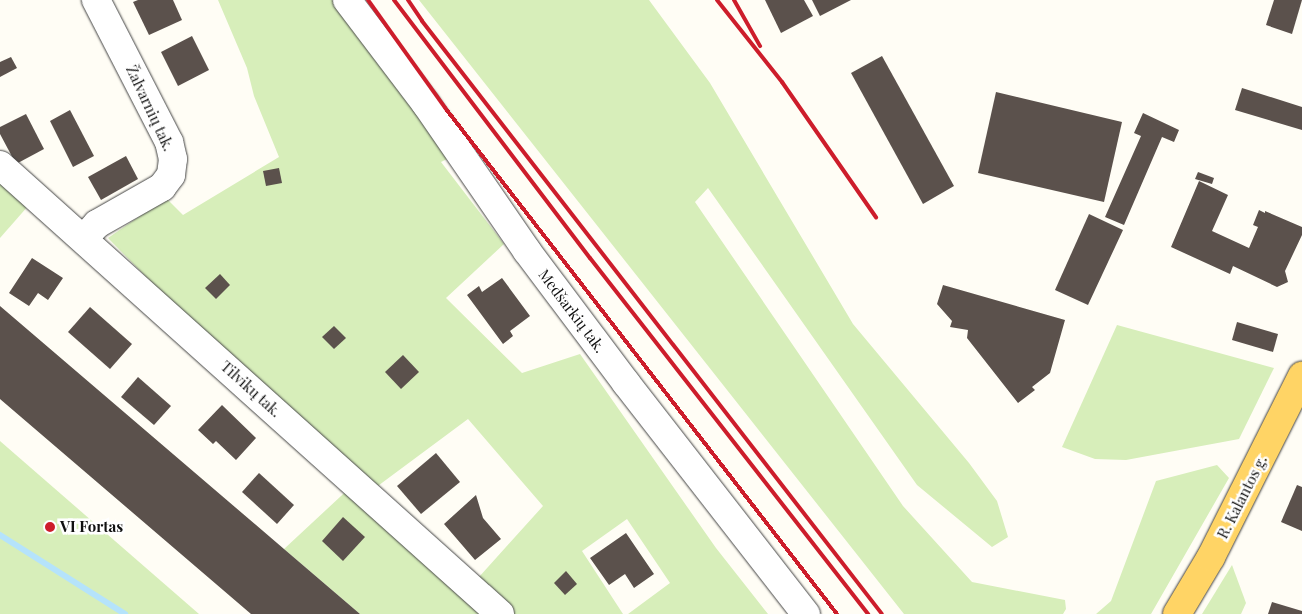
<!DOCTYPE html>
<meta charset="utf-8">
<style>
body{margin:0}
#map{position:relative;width:1302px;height:614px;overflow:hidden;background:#fffdf5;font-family:"Playfair Display",serif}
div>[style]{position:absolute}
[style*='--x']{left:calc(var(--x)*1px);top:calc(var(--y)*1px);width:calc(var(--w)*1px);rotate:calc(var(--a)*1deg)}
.green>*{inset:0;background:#d7eeba}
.stream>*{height:6px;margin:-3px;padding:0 3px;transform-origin:3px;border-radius:3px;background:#b5e3fb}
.building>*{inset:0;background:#5b514c}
.roads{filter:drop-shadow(0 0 1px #444) drop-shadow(0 0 1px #444)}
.minor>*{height:28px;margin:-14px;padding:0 14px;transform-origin:14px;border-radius:14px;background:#fff}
.major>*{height:28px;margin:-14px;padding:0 14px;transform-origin:14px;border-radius:14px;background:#ffd465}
.rail>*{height:4px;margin:-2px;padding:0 2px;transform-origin:2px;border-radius:2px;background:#cd1d2b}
.dots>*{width:14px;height:14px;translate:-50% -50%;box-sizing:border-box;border:2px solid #fff;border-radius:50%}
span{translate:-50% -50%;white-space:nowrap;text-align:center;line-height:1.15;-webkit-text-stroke:5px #fff;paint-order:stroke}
.street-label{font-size:15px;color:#111}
.poi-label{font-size:15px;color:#111;font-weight:700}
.left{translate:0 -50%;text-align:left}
</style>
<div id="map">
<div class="green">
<i style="clip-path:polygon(evenodd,218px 0,333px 0,455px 155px,441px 162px,504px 244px,446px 298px,522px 373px,580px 354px,716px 548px,768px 614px,628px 614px,670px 583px,627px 519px,582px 551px,623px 614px,360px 614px,284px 549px,355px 483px,295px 429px,108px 238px,166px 198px,183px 215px,279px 157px,254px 96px,247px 68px,218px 0,468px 419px,543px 506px,470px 587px,367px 494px,468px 419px)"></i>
<i style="clip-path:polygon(419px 0,649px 0,710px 83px,853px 324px,969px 463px,997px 501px,1008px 537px,992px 547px,917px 485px,708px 188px,695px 202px,903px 506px,972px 582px,1065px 600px,1066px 609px,1063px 614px,904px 614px)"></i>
<i style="clip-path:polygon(0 165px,36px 197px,0 238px)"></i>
<i style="clip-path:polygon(1117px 325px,1274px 368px,1239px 439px,1126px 460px,1095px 459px,1062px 447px)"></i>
<i style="clip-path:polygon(0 441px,199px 614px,0 614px)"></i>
<i style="clip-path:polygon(1217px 465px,1229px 478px,1151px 614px,1096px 614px,1111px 601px,1156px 481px)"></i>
<i style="clip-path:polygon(1232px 565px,1246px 603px,1241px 614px,1202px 614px)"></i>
</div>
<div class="stream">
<i style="--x:0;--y:535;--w:148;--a:32.3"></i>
</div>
<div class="building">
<i style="clip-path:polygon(138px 0,173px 0,182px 20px,149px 35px,133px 2px)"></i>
<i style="clip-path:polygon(765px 0,804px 0,813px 16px,781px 33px)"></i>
<i style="clip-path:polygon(812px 0,851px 0,820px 16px)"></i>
<i style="clip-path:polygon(1274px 0,1302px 0,1292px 34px,1266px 25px)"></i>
<i style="clip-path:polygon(192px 36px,209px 70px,178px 86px,161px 52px)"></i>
<i style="clip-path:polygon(882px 56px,954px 186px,923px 204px,851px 73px)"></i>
<i style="clip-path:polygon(11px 57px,17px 68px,0 77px,0 62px)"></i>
<i style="clip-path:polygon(1242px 88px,1302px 107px,1302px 130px,1235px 110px)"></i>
<i style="clip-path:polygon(996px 92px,1122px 122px,1104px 202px,978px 173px)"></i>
<i style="clip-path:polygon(70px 110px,94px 156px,73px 167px,50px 121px)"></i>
<i style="clip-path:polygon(1143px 113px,1179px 130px,1174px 142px,1162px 137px,1124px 225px,1105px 217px,1141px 136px,1134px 133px)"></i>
<i style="clip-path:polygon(26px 114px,44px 149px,16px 164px,0 134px,0 127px)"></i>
<i style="clip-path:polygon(126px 156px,138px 179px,101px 200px,88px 177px)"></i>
<i style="clip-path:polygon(279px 168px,282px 183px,266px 186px,263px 171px)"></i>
<i style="clip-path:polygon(1198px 172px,1214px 178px,1212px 184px,1195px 179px)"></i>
<i style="clip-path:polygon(1199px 181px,1228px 195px,1212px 231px,1249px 248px,1258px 227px,1253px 225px,1259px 210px,1265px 213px,1265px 211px,1302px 227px,1302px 235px,1285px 271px,1288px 282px,1277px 287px,1233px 266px,1230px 274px,1171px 247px)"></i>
<i style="clip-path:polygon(1089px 214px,1123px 230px,1088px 305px,1055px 290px)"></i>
<i style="clip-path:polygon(32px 258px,63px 278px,48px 300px,38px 293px,29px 306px,9px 293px)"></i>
<i style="clip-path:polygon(220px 274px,230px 285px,216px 299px,205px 288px)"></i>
<i style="clip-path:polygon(502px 278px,530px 316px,510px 331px,513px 336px,503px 344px,467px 295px,479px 286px,482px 292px)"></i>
<i style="clip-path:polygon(943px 285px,1065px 320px,1050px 373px,1032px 387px,1035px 390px,1018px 403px,967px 338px,968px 330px,950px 327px,952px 321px,937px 304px)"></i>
<i style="clip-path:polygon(0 306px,284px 549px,360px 614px,251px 614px,0 399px)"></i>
<i style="clip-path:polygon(90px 307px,132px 344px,110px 369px,68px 332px)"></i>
<i style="clip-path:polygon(1237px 322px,1278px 334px,1273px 352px,1232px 340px)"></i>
<i style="clip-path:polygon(334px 326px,346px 338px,334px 349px,322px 337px)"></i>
<i style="clip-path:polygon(403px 355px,419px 372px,401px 389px,385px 372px)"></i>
<i style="clip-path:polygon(138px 377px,171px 406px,154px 425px,121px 397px)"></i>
<i style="clip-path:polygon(222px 405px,256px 438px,236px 460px,216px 441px,213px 444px,198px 430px)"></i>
<i style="clip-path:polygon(436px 453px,460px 482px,421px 514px,397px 486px)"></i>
<i style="clip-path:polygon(259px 473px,294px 505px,277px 524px,242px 492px)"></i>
<i style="clip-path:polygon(1297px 485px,1302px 487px,1302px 531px,1281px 522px)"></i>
<i style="clip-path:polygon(476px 495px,483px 518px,501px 539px,475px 560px,444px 524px)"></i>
<i style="clip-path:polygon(343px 517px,365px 537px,343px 561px,322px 541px)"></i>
<i style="clip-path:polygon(626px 533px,654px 574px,634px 588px,625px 574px,609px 585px,590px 558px)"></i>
<i style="clip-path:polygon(566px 571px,577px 584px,565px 595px,554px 583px)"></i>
<i style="clip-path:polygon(1272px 602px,1302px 611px,1302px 614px,1268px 614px)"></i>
</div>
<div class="roads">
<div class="minor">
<i style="--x:347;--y:0;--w:131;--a:52.8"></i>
<i style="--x:426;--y:104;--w:178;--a:55.5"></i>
<i style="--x:527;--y:251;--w:165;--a:53.1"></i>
<i style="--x:626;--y:383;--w:293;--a:52.1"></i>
<i style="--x:0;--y:165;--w:672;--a:41.92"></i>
<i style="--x:84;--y:238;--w:19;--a:-47"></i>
<i style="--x:97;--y:224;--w:75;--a:-29.6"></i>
<i style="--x:162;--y:187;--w:15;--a:-53"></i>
<i style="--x:171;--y:175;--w:16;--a:-83"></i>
<i style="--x:173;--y:159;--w:17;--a:-103"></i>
<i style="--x:169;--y:142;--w:160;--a:-117.2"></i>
</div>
<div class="major">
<i style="--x:1177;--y:614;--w:66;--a:-59.2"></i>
<i style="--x:1211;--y:557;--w:203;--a:-63.3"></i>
</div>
</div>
<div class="rail">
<i style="--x:368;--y:0;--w:134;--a:54.4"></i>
<i style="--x:446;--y:109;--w:639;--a:52.25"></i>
<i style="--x:394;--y:0;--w:324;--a:52.8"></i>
<i style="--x:590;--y:258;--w:452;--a:52"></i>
<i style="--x:408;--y:0;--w:25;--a:56"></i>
<i style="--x:422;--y:21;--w:750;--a:52.2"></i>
<i style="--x:717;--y:0;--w:105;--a:51.6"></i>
<i style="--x:782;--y:82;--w:165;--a:55.2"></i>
<i style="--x:734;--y:0;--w:53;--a:60.5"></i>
</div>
<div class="dots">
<i style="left:50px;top:527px;background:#cd1d2b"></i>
</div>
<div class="street-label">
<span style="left:150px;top:108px;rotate:65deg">Žalvarnių tak.</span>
<span style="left:572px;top:311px;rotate:53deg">Medšarkių tak.</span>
<span style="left:251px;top:389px;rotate:42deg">Tilvikų tak.</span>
<span style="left:1242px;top:497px;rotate:-63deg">R. Kalantos g.</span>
</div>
<div class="poi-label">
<span class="left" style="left:60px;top:527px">VI Fortas</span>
</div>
</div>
